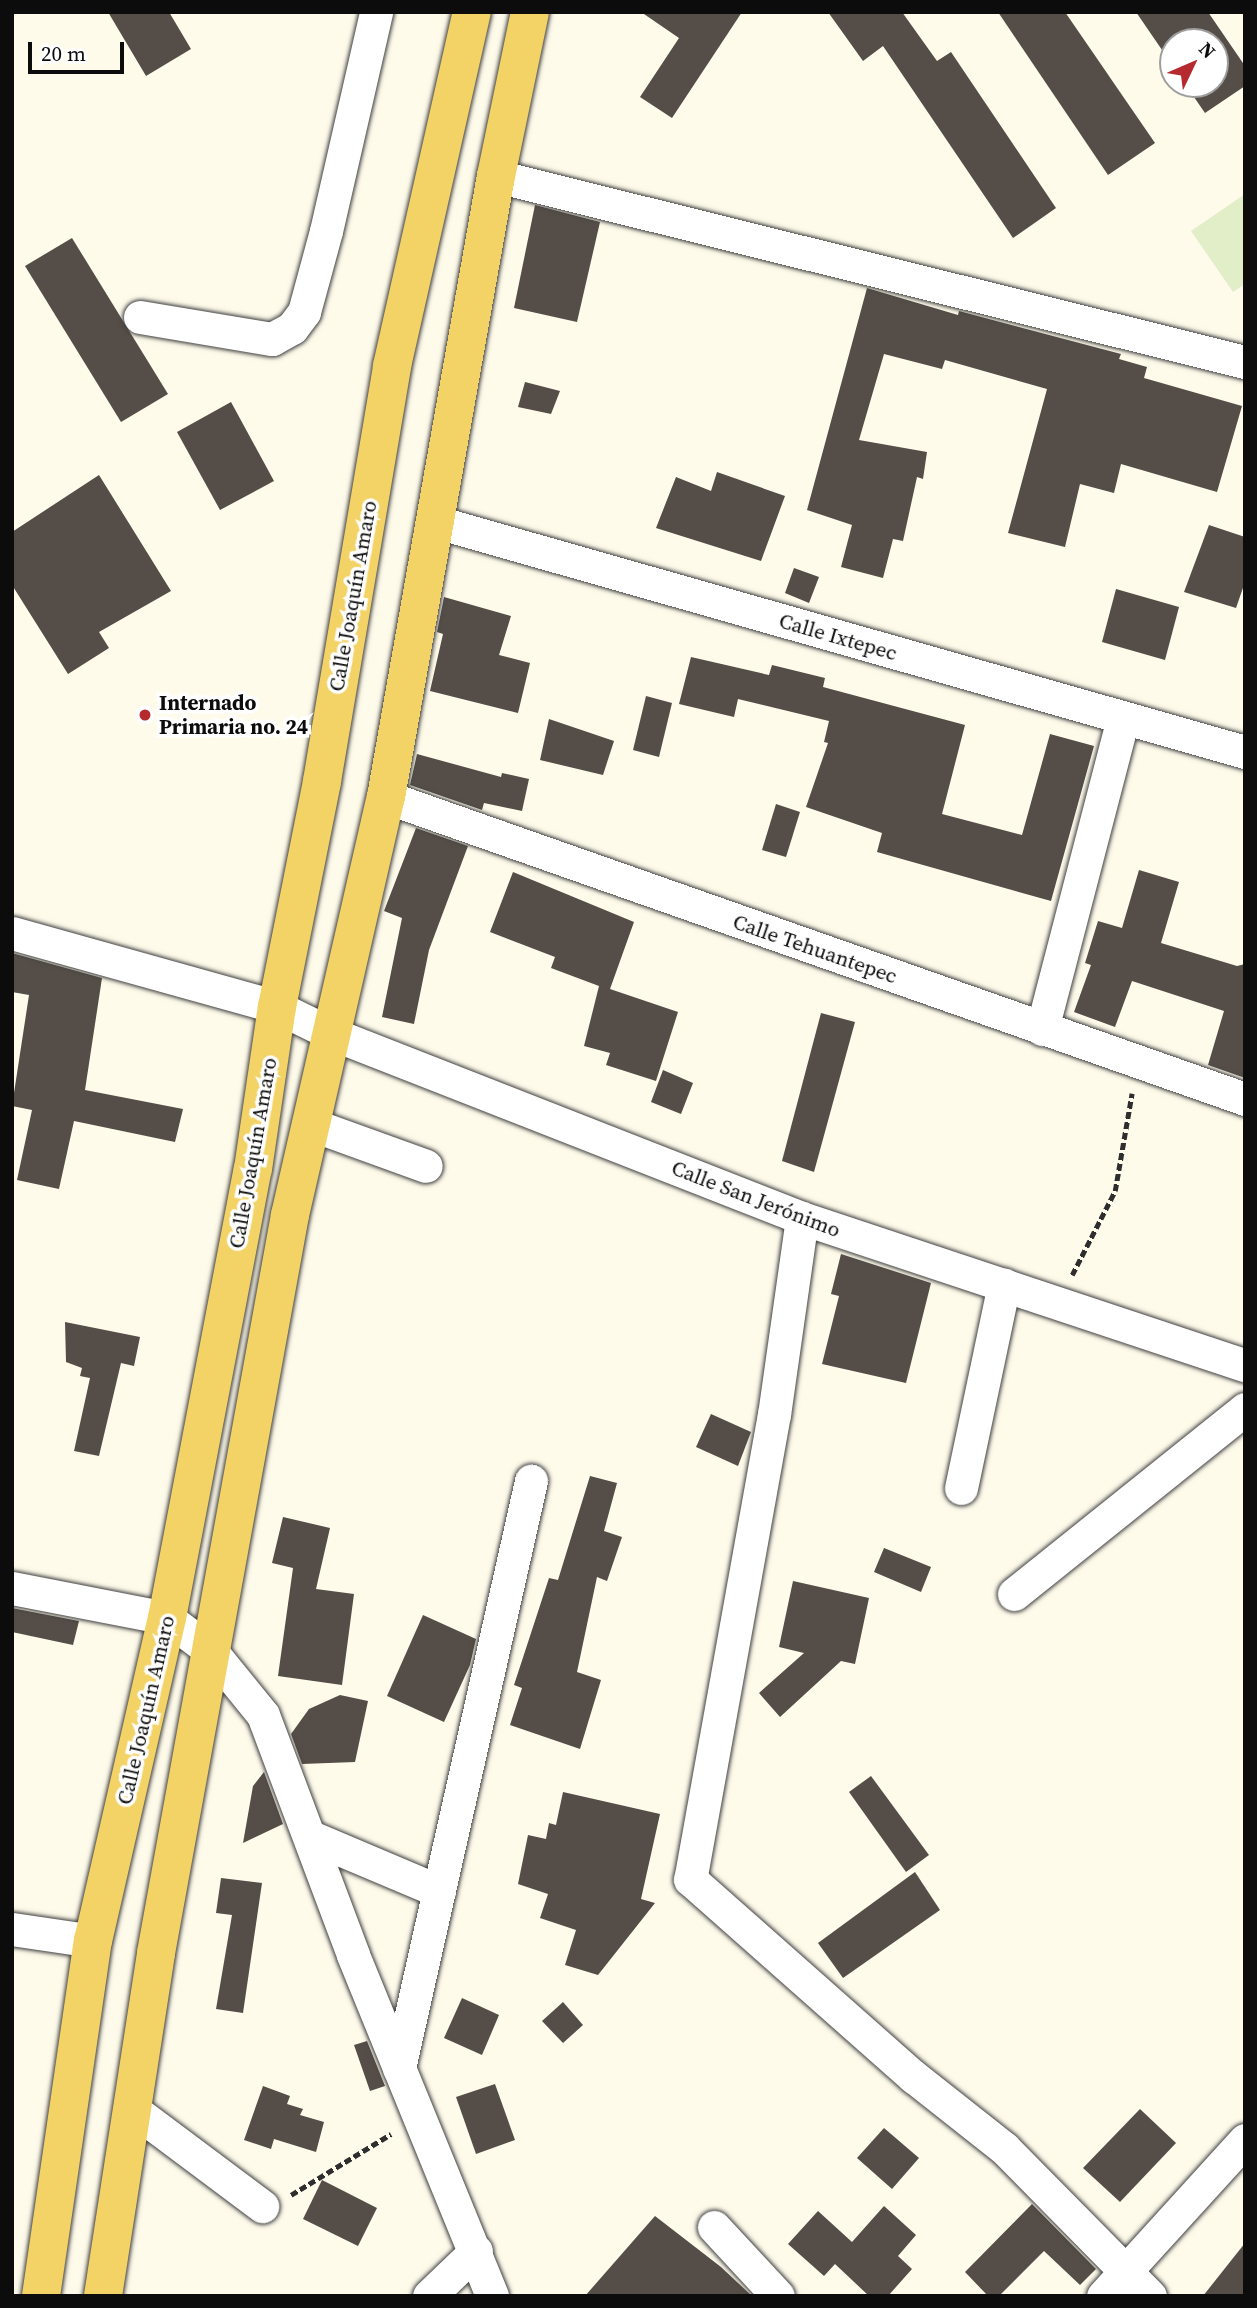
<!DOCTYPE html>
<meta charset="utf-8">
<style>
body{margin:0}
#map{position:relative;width:1257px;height:2308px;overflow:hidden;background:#fefbeb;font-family:"Source Serif 4",serif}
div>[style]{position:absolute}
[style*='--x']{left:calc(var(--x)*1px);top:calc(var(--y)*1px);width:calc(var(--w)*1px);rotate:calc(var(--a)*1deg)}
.pitch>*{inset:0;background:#e1eec8}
.building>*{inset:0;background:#544d48}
.path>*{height:4.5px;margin-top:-2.25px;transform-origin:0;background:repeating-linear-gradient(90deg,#2e2e2e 0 7px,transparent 0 10.5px)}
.roads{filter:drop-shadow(0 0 2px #3f3f3f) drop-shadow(0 0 2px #3f3f3f)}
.minor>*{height:33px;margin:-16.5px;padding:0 16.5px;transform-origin:16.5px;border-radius:16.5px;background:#fff}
.major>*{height:38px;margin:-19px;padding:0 19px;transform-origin:19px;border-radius:19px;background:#f3d266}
.dots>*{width:19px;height:19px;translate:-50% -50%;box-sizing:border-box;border:4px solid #fff;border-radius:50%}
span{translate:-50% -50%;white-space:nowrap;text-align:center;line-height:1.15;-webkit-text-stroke:7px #fff;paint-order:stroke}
.street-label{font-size:21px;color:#0c0c0c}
.poi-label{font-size:21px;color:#0c0c0c;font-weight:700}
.left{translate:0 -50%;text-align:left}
.frame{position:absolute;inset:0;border:14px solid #0c0c0c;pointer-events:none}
.north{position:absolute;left:1159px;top:28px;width:70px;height:70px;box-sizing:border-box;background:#fff;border:2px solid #9e9e9e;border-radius:50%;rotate:46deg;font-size:19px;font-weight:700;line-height:28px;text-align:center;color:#0c0c0c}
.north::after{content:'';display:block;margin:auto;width:24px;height:32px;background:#b52a2f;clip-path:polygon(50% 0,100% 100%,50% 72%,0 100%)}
.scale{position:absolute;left:28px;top:42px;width:96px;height:32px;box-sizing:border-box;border:4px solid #0c0c0c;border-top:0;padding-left:9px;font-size:21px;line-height:24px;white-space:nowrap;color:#0c0c0c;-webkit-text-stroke:5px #fff;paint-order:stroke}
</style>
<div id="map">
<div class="pitch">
<i style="clip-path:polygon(1245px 194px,1245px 284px,1233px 292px,1191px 231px)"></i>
</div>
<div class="building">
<i style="clip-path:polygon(108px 12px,169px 12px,191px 49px,146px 76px)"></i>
<i style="clip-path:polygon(641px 12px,742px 12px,672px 118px,640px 97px,679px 38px)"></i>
<i style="clip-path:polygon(828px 12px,902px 12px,937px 61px,951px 52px,1056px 208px,1013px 238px,883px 46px,863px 61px)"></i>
<i style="clip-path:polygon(998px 12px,1065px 12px,1155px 143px,1108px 175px)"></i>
<i style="clip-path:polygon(1136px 12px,1208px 12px,1245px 66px,1245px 86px,1205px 113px,1185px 84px,1215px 84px,1215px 42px,1173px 42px,1173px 66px)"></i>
<i style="clip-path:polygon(535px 205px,600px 222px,577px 322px,514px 308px)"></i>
<i style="clip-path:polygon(72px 238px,168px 394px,121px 422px,25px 266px)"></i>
<i style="clip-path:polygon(867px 288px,958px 315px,959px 311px,1121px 354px,1119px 359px,1147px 367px,1144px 378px,1242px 406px,1217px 492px,1121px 464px,1114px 493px,1080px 484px,1065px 547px,1008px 533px,1047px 389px,945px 360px,942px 369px,884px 354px,859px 440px,927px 452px,923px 479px,917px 477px,903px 541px,893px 539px,883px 578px,841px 567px,852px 525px,807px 510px)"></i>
<i style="clip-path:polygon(525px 382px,560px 391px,551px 414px,518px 407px)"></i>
<i style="clip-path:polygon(231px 402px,274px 481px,220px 510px,177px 432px)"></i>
<i style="clip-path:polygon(717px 472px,785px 496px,761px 561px,656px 528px,676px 477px,711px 491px)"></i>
<i style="clip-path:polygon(99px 475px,171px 591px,99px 632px,109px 648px,68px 674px,12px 585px,12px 532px)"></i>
<i style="clip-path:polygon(1209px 525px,1245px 537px,1245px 582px,1236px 608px,1184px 592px)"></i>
<i style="clip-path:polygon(794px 568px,819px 577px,809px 603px,785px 593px)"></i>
<i style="clip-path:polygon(1116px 589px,1179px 607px,1165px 660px,1102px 642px)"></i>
<i style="clip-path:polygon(444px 597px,511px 616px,499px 655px,530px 663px,518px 713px,430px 691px,443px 634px,437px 632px)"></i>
<i style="clip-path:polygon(691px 657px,769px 675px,772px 665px,825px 678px,823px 687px,965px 725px,942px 814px,1022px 835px,1050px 734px,1094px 746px,1051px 901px,877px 852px,882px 833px,806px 807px,828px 743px,824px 742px,829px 721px,738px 699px,734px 717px,679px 704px)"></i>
<i style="clip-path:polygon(646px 696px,672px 703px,659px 757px,633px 750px)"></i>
<i style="clip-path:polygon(549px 719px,614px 741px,603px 775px,540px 760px)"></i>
<i style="clip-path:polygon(417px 754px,501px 777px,502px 773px,529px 779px,522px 811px,484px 803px,482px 810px,410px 785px)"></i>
<i style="clip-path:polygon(776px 804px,800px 812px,786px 857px,762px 850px)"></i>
<i style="clip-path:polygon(416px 828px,468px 846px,429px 950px,414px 1024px,382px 1017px,402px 918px,384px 911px)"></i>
<i style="clip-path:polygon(1139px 870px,1179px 882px,1161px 943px,1237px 966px,1245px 964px,1245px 1078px,1208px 1065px,1224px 1011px,1132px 981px,1115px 1027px,1074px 1012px,1091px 965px,1085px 963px,1098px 921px,1122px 928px)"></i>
<i style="clip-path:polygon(513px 872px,634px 922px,610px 989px,678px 1012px,656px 1081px,606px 1065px,610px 1053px,584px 1046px,599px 986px,551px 968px,555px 957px,490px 932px)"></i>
<i style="clip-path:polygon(12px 953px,102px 978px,85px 1090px,183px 1109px,175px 1142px,74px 1121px,59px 1189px,17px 1180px,32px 1110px,12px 1106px,29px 995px,12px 992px)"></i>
<i style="clip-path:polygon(821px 1013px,855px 1022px,814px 1172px,782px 1161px)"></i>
<i style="clip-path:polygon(663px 1070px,693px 1083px,681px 1114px,651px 1102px)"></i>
<i style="clip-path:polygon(841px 1254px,931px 1283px,906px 1383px,822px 1364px,839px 1296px,831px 1294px)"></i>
<i style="clip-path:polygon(65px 1322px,140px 1337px,134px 1366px,121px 1363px,99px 1456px,74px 1451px,90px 1378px,80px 1376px,82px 1368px,66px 1362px)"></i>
<i style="clip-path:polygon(711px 1414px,751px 1432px,738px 1466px,696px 1447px)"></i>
<i style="clip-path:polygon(590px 1476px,617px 1483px,604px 1531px,622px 1537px,607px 1581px,597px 1577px,577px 1672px,601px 1680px,580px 1749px,510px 1725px,522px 1688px,514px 1685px,549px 1578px,558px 1580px)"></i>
<i style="clip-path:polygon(283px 1517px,330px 1528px,316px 1589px,354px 1594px,342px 1685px,278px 1676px,293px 1568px,272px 1563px)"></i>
<i style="clip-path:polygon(884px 1548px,931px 1567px,921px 1592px,874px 1572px)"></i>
<i style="clip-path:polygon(793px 1581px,869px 1598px,855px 1664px,841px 1661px,780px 1717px,759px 1693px,804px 1653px,779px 1647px)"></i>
<i style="clip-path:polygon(12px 1608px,79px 1621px,73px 1645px,12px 1632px)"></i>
<i style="clip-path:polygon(423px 1615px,476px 1639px,470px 1665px,444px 1722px,387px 1696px)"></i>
<i style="clip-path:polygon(340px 1695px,368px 1701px,355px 1762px,302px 1764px,291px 1734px,309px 1709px)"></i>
<i style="clip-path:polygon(264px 1772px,283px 1824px,243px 1843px,253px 1786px)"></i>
<i style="clip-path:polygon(871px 1776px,929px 1855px,906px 1872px,849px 1792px)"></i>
<i style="clip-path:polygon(563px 1792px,660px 1814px,641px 1899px,655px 1903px,598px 1975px,565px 1965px,576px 1930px,540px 1918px,548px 1894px,518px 1884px,528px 1835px,546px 1839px,549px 1823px,556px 1825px)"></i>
<i style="clip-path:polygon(915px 1872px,940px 1910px,843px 1978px,818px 1943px)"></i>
<i style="clip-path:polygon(221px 1878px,262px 1883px,243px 2013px,216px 2009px,232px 1915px,216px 1913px)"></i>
<i style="clip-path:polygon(462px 1998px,499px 2015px,482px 2055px,444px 2038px)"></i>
<i style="clip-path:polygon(563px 2002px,583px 2025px,563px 2043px,542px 2021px)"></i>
<i style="clip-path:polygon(367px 2041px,385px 2086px,370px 2091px,354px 2045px)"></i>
<i style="clip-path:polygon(495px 2084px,515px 2140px,476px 2154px,456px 2097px)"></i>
<i style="clip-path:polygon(263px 2086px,290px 2096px,287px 2104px,303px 2109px,300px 2115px,324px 2122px,316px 2152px,274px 2139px,271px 2149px,244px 2140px)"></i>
<i style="clip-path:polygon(1140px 2109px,1176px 2143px,1120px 2202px,1083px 2168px)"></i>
<i style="clip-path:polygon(884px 2128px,919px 2158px,892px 2189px,857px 2158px)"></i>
<i style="clip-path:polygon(322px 2180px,377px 2208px,358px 2246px,303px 2219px)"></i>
<i style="clip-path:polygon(1032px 2204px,1096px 2269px,1080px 2285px,1044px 2251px,999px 2296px,988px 2296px,965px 2272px)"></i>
<i style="clip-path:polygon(884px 2206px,916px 2235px,898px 2256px,912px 2269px,888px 2296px,869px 2296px,835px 2264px,824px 2276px,788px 2244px,818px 2211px,852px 2242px)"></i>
<i style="clip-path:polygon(655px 2216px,721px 2267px,752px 2296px,585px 2296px)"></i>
<i style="clip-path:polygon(1245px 2243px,1245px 2296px,1203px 2296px)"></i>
</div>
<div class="path">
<i style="--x:1072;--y:1275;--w:94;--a:-62.9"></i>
<i style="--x:1115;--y:1191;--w:99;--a:-80.2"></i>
<i style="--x:291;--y:2195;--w:117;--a:-31.4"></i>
</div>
<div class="roads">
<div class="minor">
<i style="--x:496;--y:176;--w:772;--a:13.95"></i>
<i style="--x:140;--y:317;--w:134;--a:9.5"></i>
<i style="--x:272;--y:339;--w:23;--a:-29"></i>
<i style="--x:292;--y:328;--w:20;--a:-53"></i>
<i style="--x:304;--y:312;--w:84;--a:-74.8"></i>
<i style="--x:326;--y:231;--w:225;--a:-77.1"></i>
<i style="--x:433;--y:521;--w:844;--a:15.88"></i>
<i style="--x:386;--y:797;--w:911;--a:19.37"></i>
<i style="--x:12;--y:933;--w:275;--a:15.6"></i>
<i style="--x:277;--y:1007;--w:59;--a:26.1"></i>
<i style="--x:330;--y:1033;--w:507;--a:21.4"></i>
<i style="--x:802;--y:1218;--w:467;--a:18.4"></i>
<i style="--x:1042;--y:1029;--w:320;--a:-75.4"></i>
<i style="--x:310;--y:1124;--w:123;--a:19.9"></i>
<i style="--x:802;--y:1218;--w:198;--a:98.1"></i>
<i style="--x:774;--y:1414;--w:473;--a:100.2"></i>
<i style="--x:690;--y:1879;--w:299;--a:41.5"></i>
<i style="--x:914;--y:2077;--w:115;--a:38.3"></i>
<i style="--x:1004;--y:2148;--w:208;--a:45.4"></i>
<i style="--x:961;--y:1488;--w:208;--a:-78.1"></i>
<i style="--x:12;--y:1588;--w:158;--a:11"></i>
<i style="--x:167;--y:1618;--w:55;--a:36.9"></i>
<i style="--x:211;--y:1651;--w:82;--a:50.9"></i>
<i style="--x:263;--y:1715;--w:256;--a:69.4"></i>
<i style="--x:353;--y:1955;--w:368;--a:67.8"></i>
<i style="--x:1014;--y:1594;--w:296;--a:-38.7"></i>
<i style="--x:311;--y:1837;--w:139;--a:22.9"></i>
<i style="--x:12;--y:1929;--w:82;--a:8.4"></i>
<i style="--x:399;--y:2068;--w:602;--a:-77.33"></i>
<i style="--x:135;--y:2111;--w:159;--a:36.8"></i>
<i style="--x:714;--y:2227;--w:94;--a:47.2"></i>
<i style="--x:429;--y:2296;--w:65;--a:-43.8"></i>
<i style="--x:1103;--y:2296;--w:211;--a:-47.7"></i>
</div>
<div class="major">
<i style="--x:41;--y:2296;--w:359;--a:-81.7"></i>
<i style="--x:93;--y:1941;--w:331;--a:-77.1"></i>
<i style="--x:167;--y:1618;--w:457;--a:-79.2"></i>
<i style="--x:253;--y:1169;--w:164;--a:-81.6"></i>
<i style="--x:277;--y:1007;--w:230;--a:-78.7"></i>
<i style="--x:322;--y:781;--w:421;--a:-80.4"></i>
<i style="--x:392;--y:366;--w:363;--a:-77.3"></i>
<i style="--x:103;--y:2296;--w:347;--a:-81.2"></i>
<i style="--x:156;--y:1953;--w:750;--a:-79.71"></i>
<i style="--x:290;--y:1215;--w:429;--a:-77.1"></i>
<i style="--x:386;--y:797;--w:631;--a:-79.96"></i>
<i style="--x:496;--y:176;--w:167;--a:-78.3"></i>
</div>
</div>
<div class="dots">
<i style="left:145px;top:715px;background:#b52a2f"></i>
</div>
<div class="street-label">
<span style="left:353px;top:596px;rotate:-80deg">Calle Joaquín Amaro</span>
<span style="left:838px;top:637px;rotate:16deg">Calle Ixtepec</span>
<span style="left:815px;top:949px;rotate:19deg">Calle Tehuantepec</span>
<span style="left:253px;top:1153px;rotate:-80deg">Calle Joaquín Amaro</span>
<span style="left:756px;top:1199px;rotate:21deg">Calle San Jerónimo</span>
<span style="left:146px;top:1710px;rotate:-77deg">Calle Joaquín Amaro</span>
</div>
<div class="poi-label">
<span class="left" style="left:159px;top:715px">Internado<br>Primaria no. 24</span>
</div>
<div class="frame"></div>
<div class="north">N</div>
<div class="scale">20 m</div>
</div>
